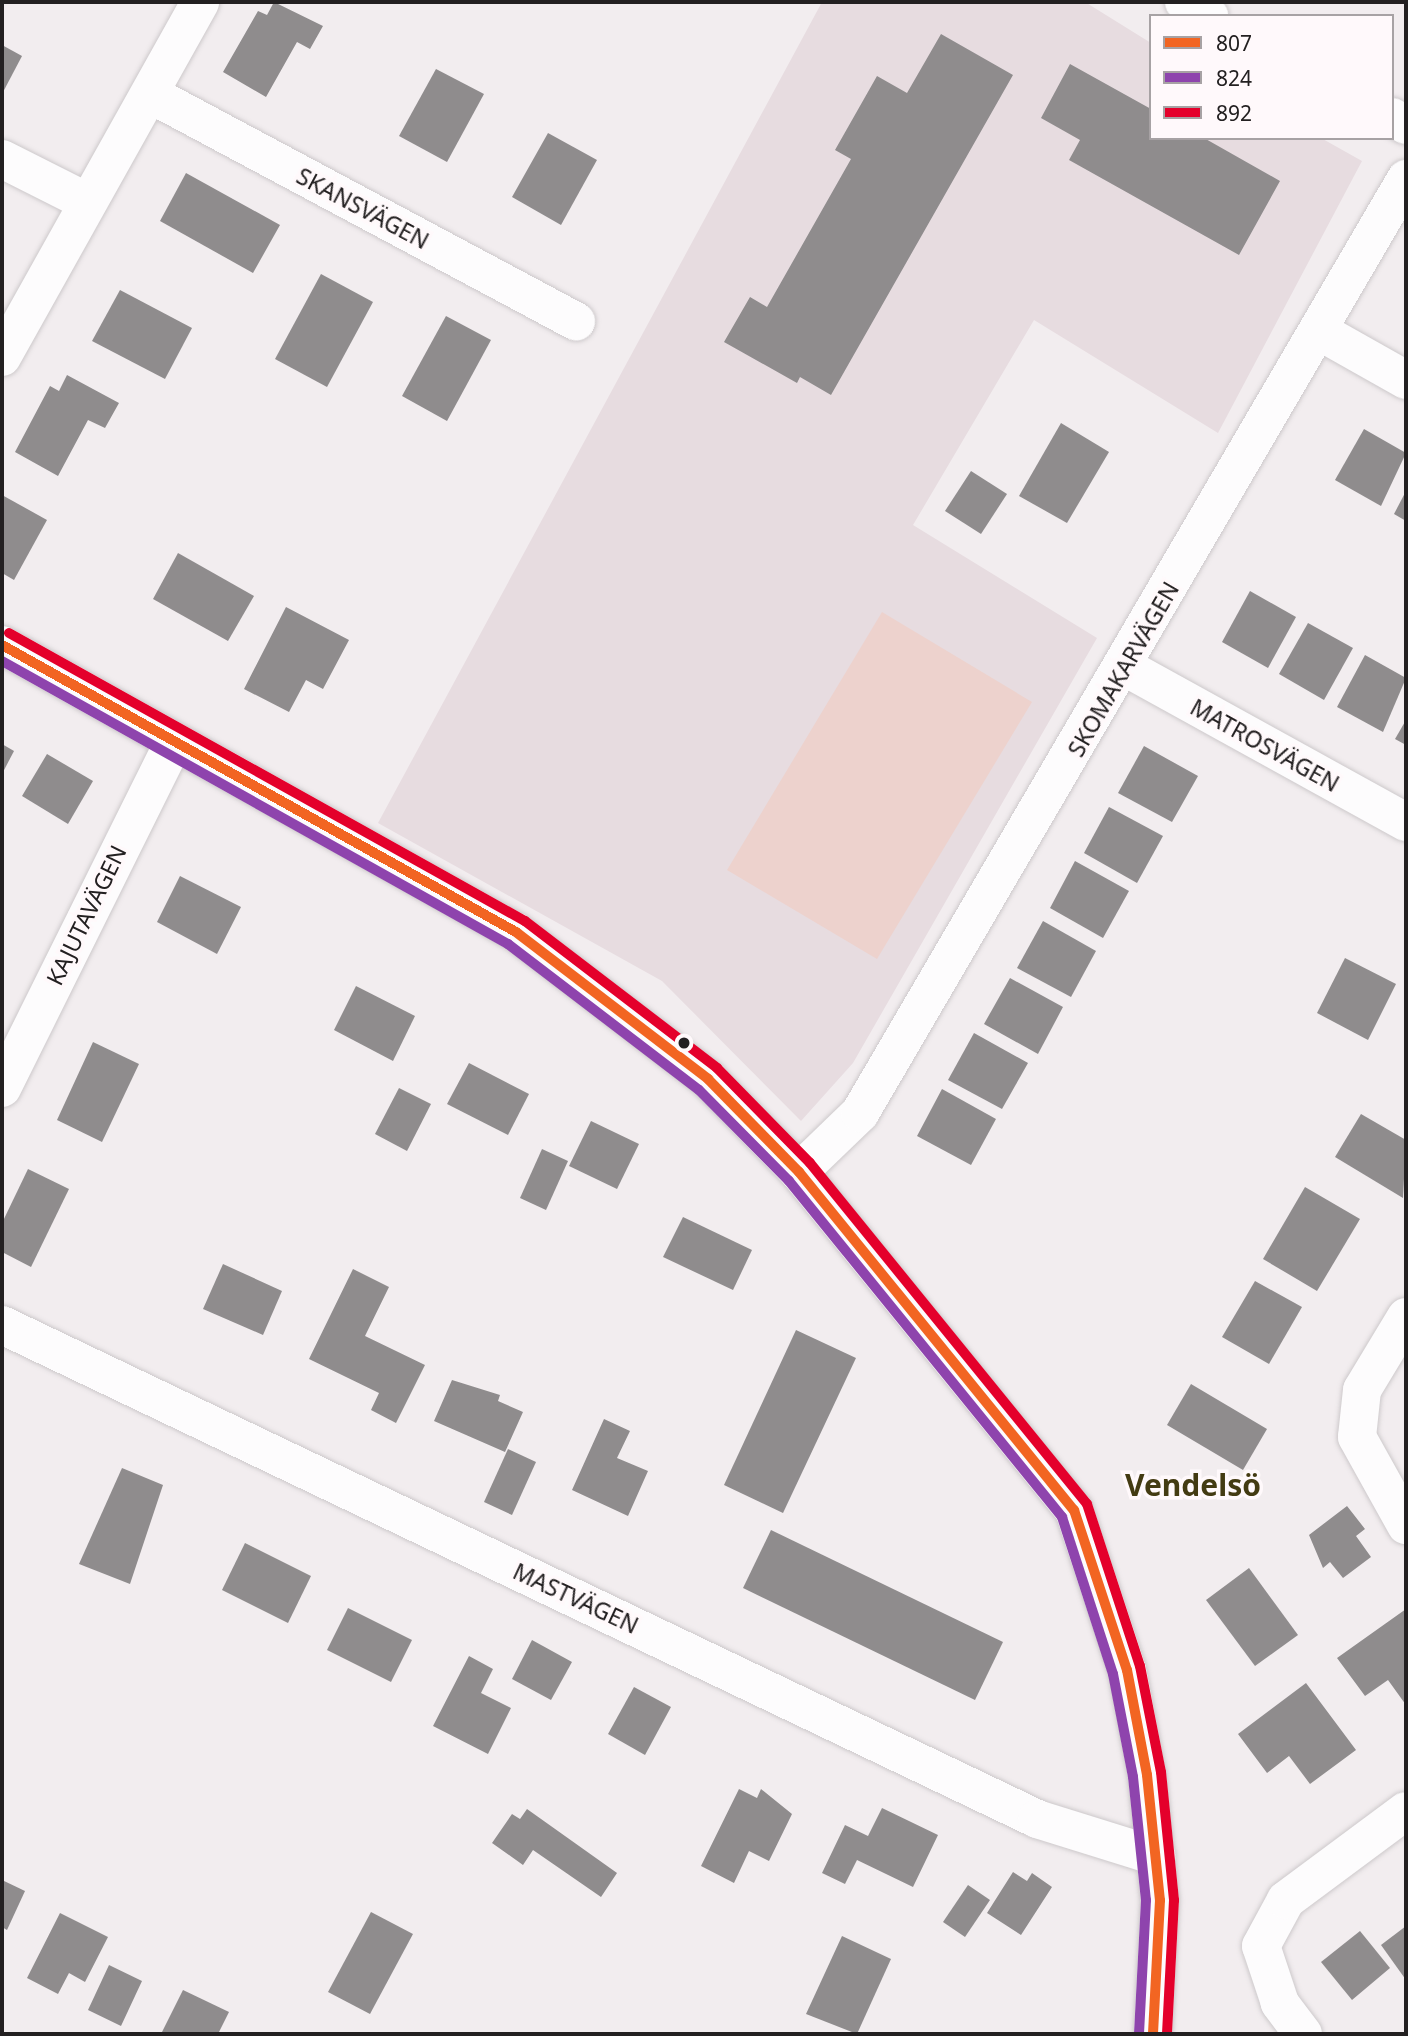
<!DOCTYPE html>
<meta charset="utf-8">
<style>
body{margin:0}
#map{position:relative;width:1408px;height:2036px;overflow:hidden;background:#f2edef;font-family:"Noto Sans",sans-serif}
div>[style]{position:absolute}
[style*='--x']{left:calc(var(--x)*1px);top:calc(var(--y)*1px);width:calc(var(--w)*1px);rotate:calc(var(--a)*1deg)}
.built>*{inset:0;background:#e7dce0}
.green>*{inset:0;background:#edd2cd}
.building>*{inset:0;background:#8f8c8d}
.roads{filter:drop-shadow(0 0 2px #cdc9cb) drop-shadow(0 0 2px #cdc9cb)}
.minor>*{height:38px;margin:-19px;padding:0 19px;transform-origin:19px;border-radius:19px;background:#fdfcfd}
.tertiary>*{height:38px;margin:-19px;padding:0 19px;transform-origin:19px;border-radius:19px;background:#fdfcfd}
.bus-1>*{height:10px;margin:-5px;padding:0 5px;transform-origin:5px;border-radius:5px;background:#f26522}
.bus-2>*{height:10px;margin:-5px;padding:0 5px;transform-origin:5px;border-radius:5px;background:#8e44ad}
.bus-3>*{height:10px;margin:-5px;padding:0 5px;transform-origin:5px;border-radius:5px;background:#e4002b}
.dots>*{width:19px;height:19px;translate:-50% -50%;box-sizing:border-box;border:4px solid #fff9fb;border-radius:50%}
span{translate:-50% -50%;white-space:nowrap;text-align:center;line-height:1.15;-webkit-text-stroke:7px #fff9fb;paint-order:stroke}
.street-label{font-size:23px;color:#232021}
.district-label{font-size:30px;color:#433b12;font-weight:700}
.frame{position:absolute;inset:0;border:4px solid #232021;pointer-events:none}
.legend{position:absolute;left:1149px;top:14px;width:245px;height:126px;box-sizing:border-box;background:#fff9fb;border:2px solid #a7a2a4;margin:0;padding:9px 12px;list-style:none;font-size:21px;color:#232021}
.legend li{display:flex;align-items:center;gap:14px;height:35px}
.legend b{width:35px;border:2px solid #a7a2a4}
</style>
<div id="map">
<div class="built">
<i style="clip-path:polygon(822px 2px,1085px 2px,1151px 43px,1151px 138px,1321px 138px,1362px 161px,1218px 433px,1034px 320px,913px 525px,1097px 638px,853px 1063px,801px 1121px,662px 981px,378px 823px)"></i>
</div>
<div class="green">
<i style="clip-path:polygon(882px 612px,1032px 702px,877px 959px,727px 870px)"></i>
</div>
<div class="building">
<i style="clip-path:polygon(274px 2px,323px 26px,310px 49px,297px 42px,266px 97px,223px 72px,258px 11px,267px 15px)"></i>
<i style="clip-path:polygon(941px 34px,1013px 75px,831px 395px,800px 377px,797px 383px,724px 342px,750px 297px,767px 307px,851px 159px,835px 150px,877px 76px,907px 93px)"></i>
<i style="clip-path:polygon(2px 45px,22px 56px,2px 94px)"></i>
<i style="clip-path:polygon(1070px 64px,1151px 109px,1151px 138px,1204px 138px,1280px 181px,1239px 255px,1069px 160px,1080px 140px,1041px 118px)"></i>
<i style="clip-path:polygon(436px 69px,484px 94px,447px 162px,399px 136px)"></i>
<i style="clip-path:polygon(548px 133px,597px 160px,561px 225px,512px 197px)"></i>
<i style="clip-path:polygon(186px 173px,280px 225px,253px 273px,160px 221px)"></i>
<i style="clip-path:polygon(321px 274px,373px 302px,327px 387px,275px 359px)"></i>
<i style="clip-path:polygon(120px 290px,192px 328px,165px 379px,92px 341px)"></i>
<i style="clip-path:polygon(446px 316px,491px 340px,447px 421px,402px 396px)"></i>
<i style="clip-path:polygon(67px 375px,119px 403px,105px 428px,88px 420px,58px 476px,15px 452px,50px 386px,59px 391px)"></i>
<i style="clip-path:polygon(1061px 423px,1109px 452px,1067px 523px,1019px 496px)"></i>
<i style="clip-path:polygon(1364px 429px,1406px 453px,1381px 506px,1335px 480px)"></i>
<i style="clip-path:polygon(971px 471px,1007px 494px,981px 534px,945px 511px)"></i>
<i style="clip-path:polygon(1406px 491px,1406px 521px,1394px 514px)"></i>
<i style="clip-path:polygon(2px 495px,47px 520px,14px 580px,2px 573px)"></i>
<i style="clip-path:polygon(178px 553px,254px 596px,228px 641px,153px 599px)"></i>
<i style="clip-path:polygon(1250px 591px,1296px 617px,1268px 668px,1222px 642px)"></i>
<i style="clip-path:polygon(286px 607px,349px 640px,323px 689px,306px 680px,289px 712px,244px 689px)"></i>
<i style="clip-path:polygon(1308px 623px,1353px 648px,1324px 700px,1279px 674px)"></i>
<i style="clip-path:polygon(1365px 655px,1406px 678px,1383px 732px,1337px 707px)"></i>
<i style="clip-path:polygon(1406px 720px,1406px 745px,1395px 739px)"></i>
<i style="clip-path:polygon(2px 744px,14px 751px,2px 774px)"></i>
<i style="clip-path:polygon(1144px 746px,1198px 776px,1172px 822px,1118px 793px)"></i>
<i style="clip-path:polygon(47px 754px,93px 781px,68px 824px,22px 796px)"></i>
<i style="clip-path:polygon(1109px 807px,1163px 836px,1137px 883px,1084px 853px)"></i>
<i style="clip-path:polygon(1075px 861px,1129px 891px,1103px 938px,1050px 908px)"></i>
<i style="clip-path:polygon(180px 876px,241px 907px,217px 954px,157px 922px)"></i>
<i style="clip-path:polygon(1043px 921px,1096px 951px,1071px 997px,1017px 968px)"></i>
<i style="clip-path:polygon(1345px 958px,1396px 984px,1368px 1040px,1317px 1013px)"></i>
<i style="clip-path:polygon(1010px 978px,1063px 1007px,1038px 1054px,984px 1024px)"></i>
<i style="clip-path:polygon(356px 986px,415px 1016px,393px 1061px,334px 1030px)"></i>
<i style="clip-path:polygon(974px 1033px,1028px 1063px,1002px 1109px,948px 1080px)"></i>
<i style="clip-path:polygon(93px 1042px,139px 1064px,102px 1142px,57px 1120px)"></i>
<i style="clip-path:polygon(469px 1063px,529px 1094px,508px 1135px,447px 1104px)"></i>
<i style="clip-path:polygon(399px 1088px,431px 1104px,407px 1151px,375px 1134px)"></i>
<i style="clip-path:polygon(942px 1089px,996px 1119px,971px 1165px,917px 1136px)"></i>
<i style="clip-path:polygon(1361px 1114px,1406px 1140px,1403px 1198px,1335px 1157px)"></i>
<i style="clip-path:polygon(591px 1121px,639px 1144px,617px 1189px,569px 1166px)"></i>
<i style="clip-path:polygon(542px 1149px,568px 1161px,546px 1210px,520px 1198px)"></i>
<i style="clip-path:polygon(28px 1169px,69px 1189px,31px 1267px,2px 1252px,2px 1223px)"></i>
<i style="clip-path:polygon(1305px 1187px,1360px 1219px,1317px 1291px,1263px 1259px)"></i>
<i style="clip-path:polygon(683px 1217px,752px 1250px,733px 1290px,663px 1257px)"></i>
<i style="clip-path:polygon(223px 1264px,282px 1291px,263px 1335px,203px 1309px)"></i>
<i style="clip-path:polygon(353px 1269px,389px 1287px,365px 1336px,425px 1365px,396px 1423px,371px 1410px,379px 1393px,309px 1359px)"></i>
<i style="clip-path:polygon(1255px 1281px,1302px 1307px,1269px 1364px,1222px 1337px)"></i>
<i style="clip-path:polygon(796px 1330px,856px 1358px,783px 1513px,724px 1485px)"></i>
<i style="clip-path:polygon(452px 1380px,500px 1395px,498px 1401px,523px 1412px,505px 1452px,434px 1421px)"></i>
<i style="clip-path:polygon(1191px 1384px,1267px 1429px,1243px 1470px,1167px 1425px)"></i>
<i style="clip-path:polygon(604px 1419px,630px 1431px,617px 1458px,648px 1471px,628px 1516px,572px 1490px)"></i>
<i style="clip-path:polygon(508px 1449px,536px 1462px,512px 1515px,484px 1502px)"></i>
<i style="clip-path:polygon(122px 1468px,163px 1485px,130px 1584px,79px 1564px)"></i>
<i style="clip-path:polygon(1347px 1506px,1365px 1529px,1356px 1536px,1371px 1557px,1343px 1578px,1330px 1562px,1323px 1568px,1309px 1535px)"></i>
<i style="clip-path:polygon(771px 1530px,1003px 1642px,975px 1700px,743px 1588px)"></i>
<i style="clip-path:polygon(245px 1543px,311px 1576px,288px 1623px,222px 1590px)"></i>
<i style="clip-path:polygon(1249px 1568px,1298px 1635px,1255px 1666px,1206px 1600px)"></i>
<i style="clip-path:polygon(348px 1608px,412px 1640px,391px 1682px,327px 1650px)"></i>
<i style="clip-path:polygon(1406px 1609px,1406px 1705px,1388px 1680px,1365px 1696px,1337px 1658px)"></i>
<i style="clip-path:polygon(532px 1640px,572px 1662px,551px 1700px,512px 1679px)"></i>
<i style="clip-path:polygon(469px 1656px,493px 1669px,481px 1693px,511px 1708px,488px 1754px,433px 1726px)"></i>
<i style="clip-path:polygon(1306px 1683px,1356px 1750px,1310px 1784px,1289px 1756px,1267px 1773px,1238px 1734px)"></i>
<i style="clip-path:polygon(634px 1687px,671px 1707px,645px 1755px,608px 1734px)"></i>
<i style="clip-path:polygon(739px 1789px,757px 1798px,761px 1789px,792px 1814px,769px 1861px,749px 1851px,734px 1883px,701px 1866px)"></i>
<i style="clip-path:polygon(882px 1808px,938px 1835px,913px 1887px,857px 1860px,845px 1884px,822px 1873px,845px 1825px,868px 1836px)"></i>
<i style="clip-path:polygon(527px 1809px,617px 1873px,601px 1897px,533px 1850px,523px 1865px,492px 1843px,512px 1814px,520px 1819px)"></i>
<i style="clip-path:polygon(1013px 1872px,1027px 1881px,1032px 1873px,1052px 1887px,1021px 1935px,987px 1913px)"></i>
<i style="clip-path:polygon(2px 1880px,25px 1891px,7px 1930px,2px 1927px)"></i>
<i style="clip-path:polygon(968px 1885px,990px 1900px,965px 1937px,943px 1922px)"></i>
<i style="clip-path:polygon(371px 1912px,413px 1934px,370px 2014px,328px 1992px)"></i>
<i style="clip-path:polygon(60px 1913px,108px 1937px,85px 1982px,69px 1973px,58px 1994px,27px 1978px)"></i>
<i style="clip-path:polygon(1406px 1926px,1406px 1980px,1381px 1945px)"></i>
<i style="clip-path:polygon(1360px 1931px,1390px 1968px,1352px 2000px,1321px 1962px)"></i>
<i style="clip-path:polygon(842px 1936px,891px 1959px,857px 2034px,806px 2014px)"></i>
<i style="clip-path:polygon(109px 1965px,142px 1981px,121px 2026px,88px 2010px)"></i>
<i style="clip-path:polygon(183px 1990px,229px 2012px,218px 2034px,162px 2032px)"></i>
</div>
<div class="roads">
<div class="minor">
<i style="--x:1184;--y:2;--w:29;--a:29"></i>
<i style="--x:150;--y:94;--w:483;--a:28.1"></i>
<i style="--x:1392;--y:117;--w:16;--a:30"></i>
<i style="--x:2;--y:159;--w:95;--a:26.8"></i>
<i style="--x:1319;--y:331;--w:100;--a:29.4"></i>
<i style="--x:2;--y:357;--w:406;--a:-60.8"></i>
<i style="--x:1125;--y:667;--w:321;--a:28.9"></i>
<i style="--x:2;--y:1088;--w:385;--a:-63.6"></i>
<i style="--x:799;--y:1172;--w:85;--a:-44"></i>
<i style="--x:860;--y:1113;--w:1082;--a:-59.69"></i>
<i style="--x:1406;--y:1317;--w:85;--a:121.1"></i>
<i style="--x:1362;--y:1390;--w:47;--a:96.1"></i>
<i style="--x:1357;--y:1437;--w:101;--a:60.9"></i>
<i style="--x:2;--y:1325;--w:1147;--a:25.51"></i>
<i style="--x:1037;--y:1819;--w:125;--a:17.3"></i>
<i style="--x:1303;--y:2034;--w:39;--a:-127"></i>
<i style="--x:1280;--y:2003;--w:60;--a:-108.4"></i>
<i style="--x:1261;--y:1946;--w:52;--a:-61.5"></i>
<i style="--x:1286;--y:1900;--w:149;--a:-36.6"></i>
</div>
<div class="tertiary">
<i style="--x:2;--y:645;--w:589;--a:29.18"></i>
<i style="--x:516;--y:932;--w:242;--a:37.4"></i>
<i style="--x:708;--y:1079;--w:130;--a:45.6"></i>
<i style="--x:799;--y:1172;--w:436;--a:50.9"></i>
<i style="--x:1074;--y:1510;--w:169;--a:71.7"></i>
<i style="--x:1127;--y:1670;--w:107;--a:79.2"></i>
<i style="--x:1147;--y:1775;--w:126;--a:84.1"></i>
<i style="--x:1160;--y:1900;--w:134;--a:93"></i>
</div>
</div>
<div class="bus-1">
<i style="--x:2;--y:645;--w:589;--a:29.18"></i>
<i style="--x:516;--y:932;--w:242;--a:37.4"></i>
<i style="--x:708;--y:1079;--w:130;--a:45.6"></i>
<i style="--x:799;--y:1172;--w:436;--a:50.9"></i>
<i style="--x:1074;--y:1510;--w:169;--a:71.7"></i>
<i style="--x:1127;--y:1670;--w:107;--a:79.2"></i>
<i style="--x:1147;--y:1775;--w:126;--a:84.1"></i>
<i style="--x:1160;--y:1900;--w:134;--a:93"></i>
</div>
<div class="bus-2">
<i style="--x:2;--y:661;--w:580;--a:29.22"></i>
<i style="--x:508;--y:944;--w:240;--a:37.4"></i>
<i style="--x:699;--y:1090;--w:128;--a:45.3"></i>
<i style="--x:789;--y:1181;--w:433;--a:50.9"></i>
<i style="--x:1062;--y:1517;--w:165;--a:72"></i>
<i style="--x:1113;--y:1674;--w:105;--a:79"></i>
<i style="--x:1133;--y:1777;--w:124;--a:84"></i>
<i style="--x:1146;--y:1900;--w:133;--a:93"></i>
</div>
<div class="bus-3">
<i style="--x:9;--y:633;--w:591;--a:29.17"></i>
<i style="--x:525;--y:921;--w:242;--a:37.4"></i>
<i style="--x:717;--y:1068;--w:133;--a:45.6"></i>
<i style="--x:810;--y:1163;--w:439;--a:50.9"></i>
<i style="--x:1087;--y:1504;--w:170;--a:71.9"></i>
<i style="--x:1140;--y:1666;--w:108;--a:78.8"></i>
<i style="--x:1161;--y:1772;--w:129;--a:84.2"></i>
<i style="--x:1174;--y:1900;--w:134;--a:93"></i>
</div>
<div class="dots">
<i style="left:684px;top:1043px;background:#232021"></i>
</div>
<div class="street-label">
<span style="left:363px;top:208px;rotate:28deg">SKANSVÄGEN</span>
<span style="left:1123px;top:669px;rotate:-60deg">SKOMAKARVÄGEN</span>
<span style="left:1265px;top:745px;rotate:29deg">MATROSVÄGEN</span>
<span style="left:86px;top:915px;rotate:-64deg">KAJUTAVÄGEN</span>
<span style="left:576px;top:1598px;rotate:25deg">MASTVÄGEN</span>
</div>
<div class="district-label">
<span style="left:1193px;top:1485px">Vendelsö</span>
</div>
<div class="frame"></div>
<ul class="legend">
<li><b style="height:9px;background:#f26522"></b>807</li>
<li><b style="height:9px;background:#8e44ad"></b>824</li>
<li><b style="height:9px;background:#e4002b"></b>892</li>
</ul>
</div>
